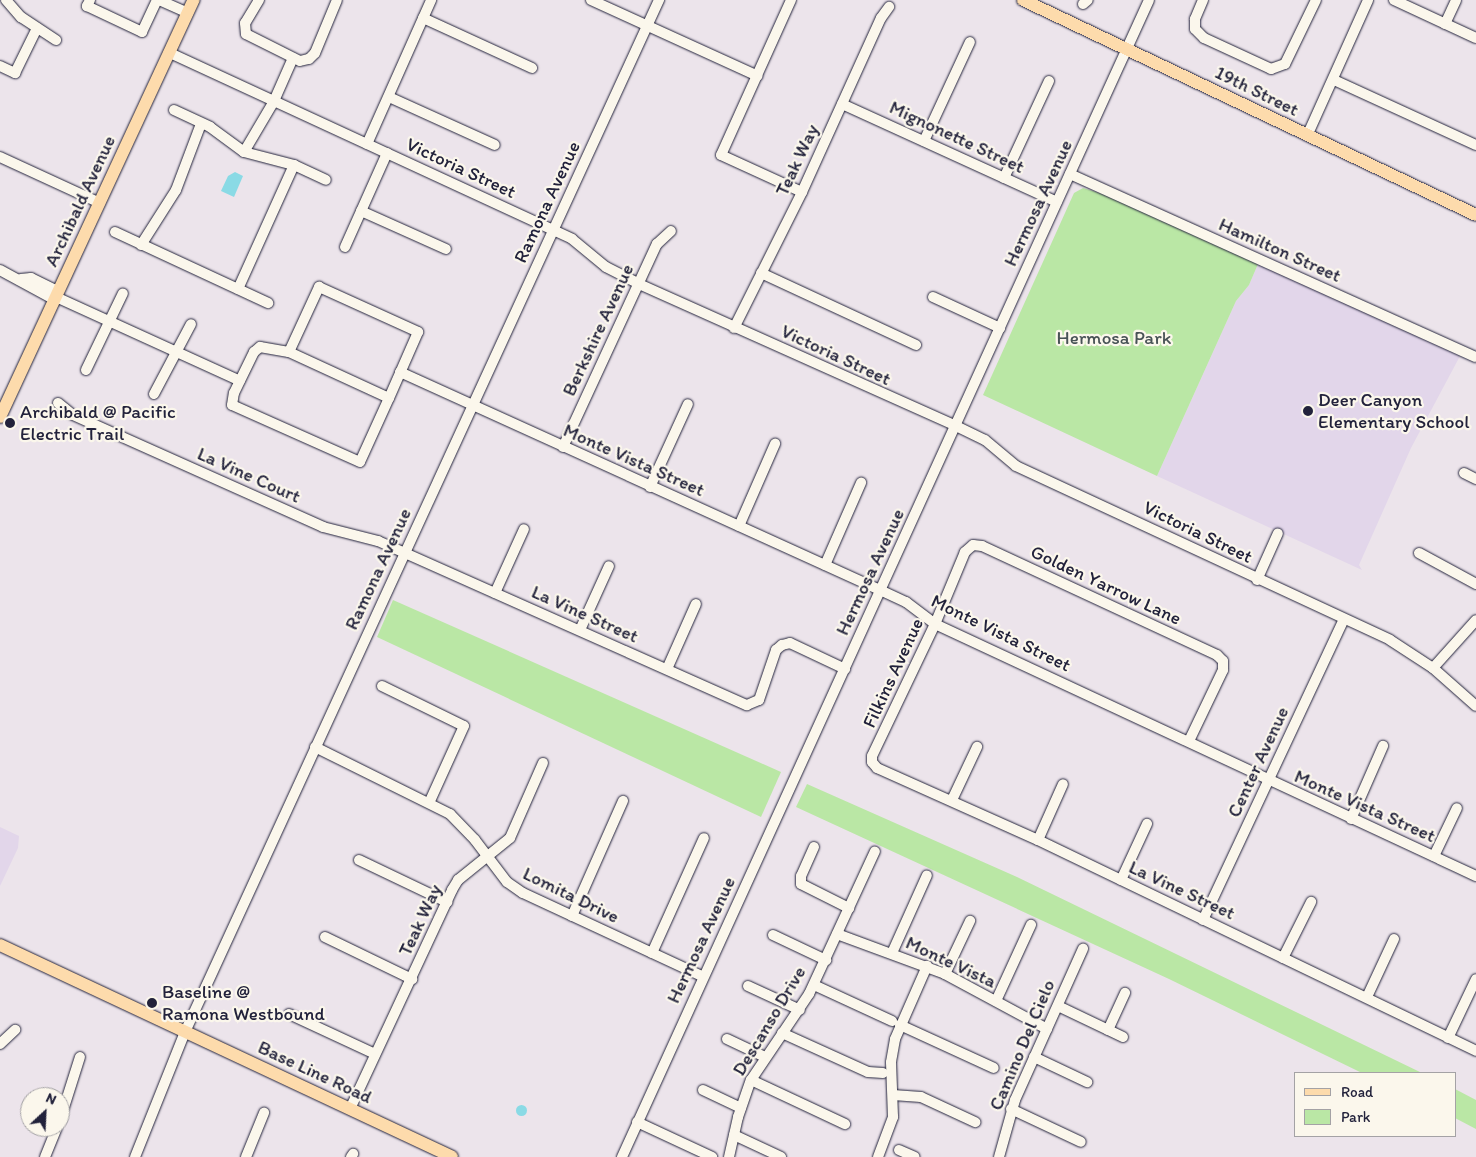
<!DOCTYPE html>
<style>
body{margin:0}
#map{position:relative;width:1476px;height:1157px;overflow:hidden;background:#ece4eb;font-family:Itim,sans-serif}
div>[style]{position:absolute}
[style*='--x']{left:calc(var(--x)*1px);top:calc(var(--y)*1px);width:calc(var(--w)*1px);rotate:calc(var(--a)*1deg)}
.built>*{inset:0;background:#e2d6ea}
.green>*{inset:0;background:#bae7a5}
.water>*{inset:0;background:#8adae5}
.round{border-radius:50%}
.roads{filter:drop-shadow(0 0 1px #22223b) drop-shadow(0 0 1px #22223b)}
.minor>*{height:10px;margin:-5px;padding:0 5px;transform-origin:5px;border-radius:5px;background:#fbf7ec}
.major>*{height:12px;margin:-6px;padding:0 6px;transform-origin:6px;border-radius:6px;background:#fddbac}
.dots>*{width:14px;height:14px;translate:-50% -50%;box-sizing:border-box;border:2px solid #fbf7ec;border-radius:50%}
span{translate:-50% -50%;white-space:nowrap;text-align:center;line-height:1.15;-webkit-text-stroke:4.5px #fbf7ec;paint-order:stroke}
.street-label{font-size:19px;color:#22223b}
.park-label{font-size:19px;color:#485356}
.poi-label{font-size:19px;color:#22223b}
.left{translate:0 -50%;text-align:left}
.legend{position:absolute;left:1294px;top:1072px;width:162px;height:65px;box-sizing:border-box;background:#fbf7ec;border:1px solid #a4a2a5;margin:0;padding:6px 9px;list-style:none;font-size:15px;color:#22223b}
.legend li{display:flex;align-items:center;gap:10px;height:25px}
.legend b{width:25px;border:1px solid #a4a2a5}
.north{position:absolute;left:20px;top:1087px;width:50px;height:50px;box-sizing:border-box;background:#fbf7ec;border:1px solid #a4a2a5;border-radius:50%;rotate:25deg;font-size:14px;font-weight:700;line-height:20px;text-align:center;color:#22223b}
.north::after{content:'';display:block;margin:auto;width:18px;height:22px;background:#22223b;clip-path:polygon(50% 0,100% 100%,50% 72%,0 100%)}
</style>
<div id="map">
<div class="built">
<i style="clip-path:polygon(1258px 264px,1460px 356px,1411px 448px,1359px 565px,1362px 570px,1157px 476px,1236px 301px,1249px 285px)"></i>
<i style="clip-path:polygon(0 827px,19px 836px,18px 848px,0 886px)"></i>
</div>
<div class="green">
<i style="clip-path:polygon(1083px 188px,1103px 194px,1258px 264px,1249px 285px,1236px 301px,1157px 476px,983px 395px,1074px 193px)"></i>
<i style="clip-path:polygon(393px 600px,781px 772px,761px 817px,377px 637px)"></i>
<i style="clip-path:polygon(807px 784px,1017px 877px,1422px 1073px,1362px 1073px,1169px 979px,796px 807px)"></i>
<i style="clip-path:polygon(1455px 1089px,1476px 1100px,1476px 1129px,1455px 1118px)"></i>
</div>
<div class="water">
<i style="clip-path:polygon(235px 172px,243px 176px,234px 197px,221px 191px,228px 176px)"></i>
<i class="round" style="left:515.5px;top:1104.5px;width:11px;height:11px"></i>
</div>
<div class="roads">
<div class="minor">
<i style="--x:6;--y:0;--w:23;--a:49"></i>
<i style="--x:21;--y:17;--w:42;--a:33.3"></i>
<i style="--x:90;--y:0;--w:7;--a:117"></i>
<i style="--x:87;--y:6;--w:61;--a:25.3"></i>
<i style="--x:142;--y:32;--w:35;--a:-65"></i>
<i style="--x:159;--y:0;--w:32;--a:24"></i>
<i style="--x:259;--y:0;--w:27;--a:121"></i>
<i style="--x:245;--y:23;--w:11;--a:85"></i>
<i style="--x:246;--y:34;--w:60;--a:26.6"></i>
<i style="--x:300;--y:61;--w:9;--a:-13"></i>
<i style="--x:309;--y:59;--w:8;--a:-45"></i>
<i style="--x:315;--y:53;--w:57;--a:-67.5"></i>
<i style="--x:591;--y:0;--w:183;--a:24.5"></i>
<i style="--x:791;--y:0;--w:170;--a:114.3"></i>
<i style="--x:721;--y:155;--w:89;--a:24.6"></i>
<i style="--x:1203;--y:0;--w:21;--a:113"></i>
<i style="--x:1195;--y:19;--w:10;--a:90"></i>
<i style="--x:1195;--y:29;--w:13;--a:45"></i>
<i style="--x:1204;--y:38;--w:74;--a:24.8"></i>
<i style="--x:1271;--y:69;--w:15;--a:-20"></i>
<i style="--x:1285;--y:64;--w:71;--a:-64.2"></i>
<i style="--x:1394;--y:0;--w:90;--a:24.9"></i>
<i style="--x:1083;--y:4;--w:6;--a:-39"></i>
<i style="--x:423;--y:18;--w:120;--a:24.6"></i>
<i style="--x:1445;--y:24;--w:26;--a:-65"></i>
<i style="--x:170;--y:53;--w:443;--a:24.8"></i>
<i style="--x:572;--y:239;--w:44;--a:39.5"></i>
<i style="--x:606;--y:267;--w:37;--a:27"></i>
<i style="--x:639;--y:284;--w:347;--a:24.1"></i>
<i style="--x:956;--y:426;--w:32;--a:26"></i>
<i style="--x:985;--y:440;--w:40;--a:40"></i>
<i style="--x:1016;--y:466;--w:412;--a:24.9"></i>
<i style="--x:1390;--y:640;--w:51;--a:33.1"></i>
<i style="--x:1433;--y:668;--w:57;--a:41.5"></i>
<i style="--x:0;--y:66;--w:17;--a:25"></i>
<i style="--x:15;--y:73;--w:50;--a:-63.9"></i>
<i style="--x:1334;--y:80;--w:156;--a:24.6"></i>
<i style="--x:389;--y:97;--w:116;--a:24.4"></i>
<i style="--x:842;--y:104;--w:236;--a:24.5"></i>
<i style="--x:174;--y:110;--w:40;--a:25"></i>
<i style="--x:210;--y:127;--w:42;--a:36.3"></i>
<i style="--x:244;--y:152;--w:52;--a:14.6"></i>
<i style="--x:294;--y:165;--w:35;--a:25"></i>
<i style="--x:1307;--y:136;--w:149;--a:-65.8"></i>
<i style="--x:924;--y:141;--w:109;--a:-65.1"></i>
<i style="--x:367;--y:144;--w:158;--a:-66"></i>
<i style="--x:244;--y:152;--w:59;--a:-59.5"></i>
<i style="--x:274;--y:101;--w:47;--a:-66.2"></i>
<i style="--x:0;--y:157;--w:110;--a:24.7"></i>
<i style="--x:1070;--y:174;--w:445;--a:24.3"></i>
<i style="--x:1004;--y:178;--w:107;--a:-65.1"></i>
<i style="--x:361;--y:211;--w:93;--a:24.1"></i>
<i style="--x:115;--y:232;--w:169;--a:24.9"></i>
<i style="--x:141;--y:245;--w:65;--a:-57.5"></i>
<i style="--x:176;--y:190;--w:71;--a:-69.3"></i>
<i style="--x:345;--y:247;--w:103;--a:-65.9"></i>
<i style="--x:0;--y:270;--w:63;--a:28.6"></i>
<i style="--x:761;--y:273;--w:171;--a:24.9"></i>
<i style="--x:21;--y:279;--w:10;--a:-6"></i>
<i style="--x:31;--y:278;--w:30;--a:26"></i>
<i style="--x:238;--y:289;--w:136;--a:-65.7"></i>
<i style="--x:56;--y:297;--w:202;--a:24.5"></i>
<i style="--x:933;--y:297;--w:74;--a:24.8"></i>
<i style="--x:734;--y:328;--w:152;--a:-63.4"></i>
<i style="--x:802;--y:192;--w:191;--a:-65.6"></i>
<i style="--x:881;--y:18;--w:14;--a:-54"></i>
<i style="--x:289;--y:352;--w:72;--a:-65.2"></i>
<i style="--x:319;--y:287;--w:109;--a:24.4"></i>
<i style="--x:418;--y:332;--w:72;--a:113.7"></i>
<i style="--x:389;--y:398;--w:70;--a:114.4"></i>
<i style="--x:360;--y:462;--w:140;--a:-156"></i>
<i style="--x:232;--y:405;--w:12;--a:-81"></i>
<i style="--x:234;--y:393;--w:46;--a:-64"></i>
<i style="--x:254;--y:352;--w:8;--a:-40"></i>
<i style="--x:260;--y:347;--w:29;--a:10"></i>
<i style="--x:289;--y:352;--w:110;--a:24.7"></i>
<i style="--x:86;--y:370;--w:85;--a:-64.3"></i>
<i style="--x:400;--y:372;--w:527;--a:24.43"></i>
<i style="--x:880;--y:590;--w:29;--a:25"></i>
<i style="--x:906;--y:602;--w:36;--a:37"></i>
<i style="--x:935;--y:624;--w:597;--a:24.98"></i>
<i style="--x:154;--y:394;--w:79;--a:-62.1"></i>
<i style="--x:58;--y:403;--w:19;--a:39"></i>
<i style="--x:73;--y:415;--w:274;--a:24.1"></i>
<i style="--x:323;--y:527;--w:57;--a:14.3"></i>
<i style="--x:378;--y:541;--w:404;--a:24"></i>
<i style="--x:747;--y:705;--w:13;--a:-23"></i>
<i style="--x:759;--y:700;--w:53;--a:-71.2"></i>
<i style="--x:776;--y:650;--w:8;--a:-40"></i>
<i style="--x:782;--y:645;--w:8;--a:-14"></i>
<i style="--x:790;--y:643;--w:61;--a:25.3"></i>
<i style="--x:563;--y:447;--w:224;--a:-65.2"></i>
<i style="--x:657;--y:244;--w:19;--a:-43"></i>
<i style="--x:1464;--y:473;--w:13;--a:27"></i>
<i style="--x:650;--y:487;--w:91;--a:-65.4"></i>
<i style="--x:739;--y:526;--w:90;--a:-66.3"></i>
<i style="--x:1419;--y:553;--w:65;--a:28.5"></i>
<i style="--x:825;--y:565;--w:90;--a:-66.3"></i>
<i style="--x:1257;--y:580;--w:51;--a:-65.9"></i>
<i style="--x:495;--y:593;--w:70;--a:-65.6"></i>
<i style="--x:580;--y:630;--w:70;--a:-65.6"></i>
<i style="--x:1433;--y:668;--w:64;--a:-48.1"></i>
<i style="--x:667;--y:669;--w:71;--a:-66"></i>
<i style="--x:382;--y:686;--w:91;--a:26"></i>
<i style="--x:464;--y:726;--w:82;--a:114.4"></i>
<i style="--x:1189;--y:741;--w:79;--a:-64.4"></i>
<i style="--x:1223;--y:670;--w:9;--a:-90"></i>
<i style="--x:1223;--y:661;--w:8;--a:-135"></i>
<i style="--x:1217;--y:655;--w:259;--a:-155.1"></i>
<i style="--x:982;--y:546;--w:9;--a:-174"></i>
<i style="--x:973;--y:545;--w:11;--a:139"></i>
<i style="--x:965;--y:552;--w:78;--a:112.6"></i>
<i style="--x:935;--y:624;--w:146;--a:115.5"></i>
<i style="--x:872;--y:756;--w:6;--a:90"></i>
<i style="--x:872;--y:762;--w:8;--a:50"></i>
<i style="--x:877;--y:768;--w:176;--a:24.1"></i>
<i style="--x:1038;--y:840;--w:486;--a:25.7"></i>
<i style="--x:315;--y:747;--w:151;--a:26.4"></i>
<i style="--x:450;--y:814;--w:36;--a:46"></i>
<i style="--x:475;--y:840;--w:53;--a:52.7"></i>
<i style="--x:507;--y:882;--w:19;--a:35"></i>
<i style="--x:523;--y:893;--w:197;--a:24.9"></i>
<i style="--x:952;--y:800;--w:59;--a:-64.7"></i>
<i style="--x:1351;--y:819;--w:80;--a:-66.3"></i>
<i style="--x:1038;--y:840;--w:61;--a:-65.9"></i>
<i style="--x:814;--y:847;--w:32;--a:114"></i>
<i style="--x:801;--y:876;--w:8;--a:90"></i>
<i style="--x:801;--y:884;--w:54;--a:26.6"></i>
<i style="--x:1434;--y:856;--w:53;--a:-64.4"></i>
<i style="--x:359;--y:860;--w:98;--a:25.5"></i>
<i style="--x:1121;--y:880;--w:62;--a:-65.1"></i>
<i style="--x:572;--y:916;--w:126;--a:-66.1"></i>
<i style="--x:1203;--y:920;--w:332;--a:-64.9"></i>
<i style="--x:837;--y:934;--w:115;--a:20.3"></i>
<i style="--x:945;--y:974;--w:116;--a:28.3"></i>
<i style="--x:773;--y:935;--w:59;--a:25.3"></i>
<i style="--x:325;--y:937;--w:97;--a:25.8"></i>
<i style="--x:652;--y:953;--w:126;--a:-65.7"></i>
<i style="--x:892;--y:953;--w:85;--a:-65.8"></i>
<i style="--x:1283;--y:958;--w:63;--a:-63.4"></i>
<i style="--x:945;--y:974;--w:59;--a:-64.7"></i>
<i style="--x:814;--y:985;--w:86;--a:24.8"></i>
<i style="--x:748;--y:986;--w:57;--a:24.8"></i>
<i style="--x:1367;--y:997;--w:64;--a:-65"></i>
<i style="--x:996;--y:1001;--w:84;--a:-65.3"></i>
<i style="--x:1058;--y:1006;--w:72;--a:25.5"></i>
<i style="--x:289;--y:1014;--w:95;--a:24.9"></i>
<i style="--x:900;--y:1025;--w:103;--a:24.6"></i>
<i style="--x:1108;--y:1030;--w:41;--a:-65.3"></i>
<i style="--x:782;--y:1033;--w:94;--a:24.4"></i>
<i style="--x:868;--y:1072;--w:15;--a:4"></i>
<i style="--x:1448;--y:1038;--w:65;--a:-64.6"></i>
<i style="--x:727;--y:1039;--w:42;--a:25.3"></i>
<i style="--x:0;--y:1044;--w:21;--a:-43"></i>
<i style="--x:1034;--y:1057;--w:59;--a:25.3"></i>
<i style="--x:751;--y:1080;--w:104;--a:25.1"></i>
<i style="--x:703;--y:1090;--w:42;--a:25.3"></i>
<i style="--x:893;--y:1095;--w:28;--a:4"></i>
<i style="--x:921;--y:1097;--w:60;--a:24.8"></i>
<i style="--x:350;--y:1109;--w:242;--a:-65"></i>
<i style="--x:452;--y:890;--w:12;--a:-59"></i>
<i style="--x:458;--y:880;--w:67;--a:-38.9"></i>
<i style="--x:510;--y:838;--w:82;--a:-66.3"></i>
<i style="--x:1011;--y:1109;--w:77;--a:25.2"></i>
<i style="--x:60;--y:1120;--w:66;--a:-72.4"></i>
<i style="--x:637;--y:1122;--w:83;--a:25"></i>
<i style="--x:734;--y:1135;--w:52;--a:25.1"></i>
<i style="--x:899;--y:1150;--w:17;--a:24"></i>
<i style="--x:45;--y:1157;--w:32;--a:-68"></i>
<i style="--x:135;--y:1157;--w:135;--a:-68.2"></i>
<i style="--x:185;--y:1032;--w:1136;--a:-65.33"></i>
<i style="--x:246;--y:1157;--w:48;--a:-67.8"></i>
<i style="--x:351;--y:1157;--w:4;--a:-56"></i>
<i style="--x:622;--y:1157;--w:1271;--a:-65.51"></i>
<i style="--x:729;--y:1157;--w:41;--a:-77.3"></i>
<i style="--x:738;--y:1117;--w:39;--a:-71"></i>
<i style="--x:751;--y:1080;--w:104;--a:-56"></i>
<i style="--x:809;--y:994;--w:157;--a:-65.2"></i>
<i style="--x:878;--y:1157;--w:43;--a:-69.4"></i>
<i style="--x:893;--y:1117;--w:55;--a:-92.1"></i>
<i style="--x:891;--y:1062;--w:23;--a:-80"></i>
<i style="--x:895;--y:1039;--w:80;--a:-66.3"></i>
<i style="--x:999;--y:1157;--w:59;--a:-74.3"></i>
<i style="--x:1015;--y:1100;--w:166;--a:-65.8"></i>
</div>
<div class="major">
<i style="--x:1023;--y:0;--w:501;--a:25.39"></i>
<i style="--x:0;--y:417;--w:460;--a:-65.1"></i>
<i style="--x:0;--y:945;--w:499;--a:25.1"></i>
</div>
</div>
<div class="dots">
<i style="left:1308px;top:411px;background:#22223b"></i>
<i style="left:10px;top:423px;background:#22223b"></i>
<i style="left:152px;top:1003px;background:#22223b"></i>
</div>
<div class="street-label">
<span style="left:1257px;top:91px;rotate:26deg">19th Street</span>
<span style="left:957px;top:137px;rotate:25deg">Mignonette Street</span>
<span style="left:797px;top:160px;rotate:-65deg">Teak Way</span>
<span style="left:461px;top:168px;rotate:25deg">Victoria Street</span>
<span style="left:80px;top:201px;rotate:-65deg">Archibald Avenue</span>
<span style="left:547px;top:202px;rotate:-65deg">Ramona Avenue</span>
<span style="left:1038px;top:203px;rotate:-65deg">Hermosa Avenue</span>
<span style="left:1280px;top:250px;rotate:24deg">Hamilton Street</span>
<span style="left:598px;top:330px;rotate:-65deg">Berkshire Avenue</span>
<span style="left:836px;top:355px;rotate:25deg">Victoria Street</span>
<span style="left:634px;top:460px;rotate:24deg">Monte Vista Street</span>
<span style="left:249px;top:475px;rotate:24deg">La Vine Court</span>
<span style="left:1198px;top:532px;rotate:26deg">Victoria Street</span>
<span style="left:378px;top:569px;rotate:-65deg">Ramona Avenue</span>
<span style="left:870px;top:572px;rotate:-65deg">Hermosa Avenue</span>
<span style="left:1106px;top:585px;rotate:25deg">Golden Yarrow Lane</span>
<span style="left:585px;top:614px;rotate:24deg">La Vine Street</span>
<span style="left:1001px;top:633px;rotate:26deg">Monte Vista Street</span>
<span style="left:893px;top:673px;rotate:-65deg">Filkins Avenue</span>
<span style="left:1258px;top:762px;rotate:-65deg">Center Avenue</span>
<span style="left:1365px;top:806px;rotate:24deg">Monte Vista Street</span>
<span style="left:1182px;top:890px;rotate:25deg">La Vine Street</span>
<span style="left:571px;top:895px;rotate:26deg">Lomita Drive</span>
<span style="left:420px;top:920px;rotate:-65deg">Teak Way</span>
<span style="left:701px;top:940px;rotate:-65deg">Hermosa Avenue</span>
<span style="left:951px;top:962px;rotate:25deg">Monte Vista</span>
<span style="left:769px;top:1021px;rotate:-59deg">Descanso Drive</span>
<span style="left:1022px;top:1045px;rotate:-67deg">Camino Del Cielo</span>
<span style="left:315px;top:1072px;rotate:25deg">Base Line Road</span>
</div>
<div class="park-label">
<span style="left:1114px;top:338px">Hermosa Park</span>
</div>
<div class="poi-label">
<span class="left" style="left:1318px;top:411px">Deer Canyon<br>Elementary School</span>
<span class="left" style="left:20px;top:423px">Archibald @ Pacific<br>Electric Trail</span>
<span class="left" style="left:162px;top:1003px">Baseline @<br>Ramona Westbound</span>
</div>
<ul class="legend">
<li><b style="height:6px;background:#fddbac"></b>Road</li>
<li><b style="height:14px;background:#bae7a5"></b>Park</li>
</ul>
<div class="north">N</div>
</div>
